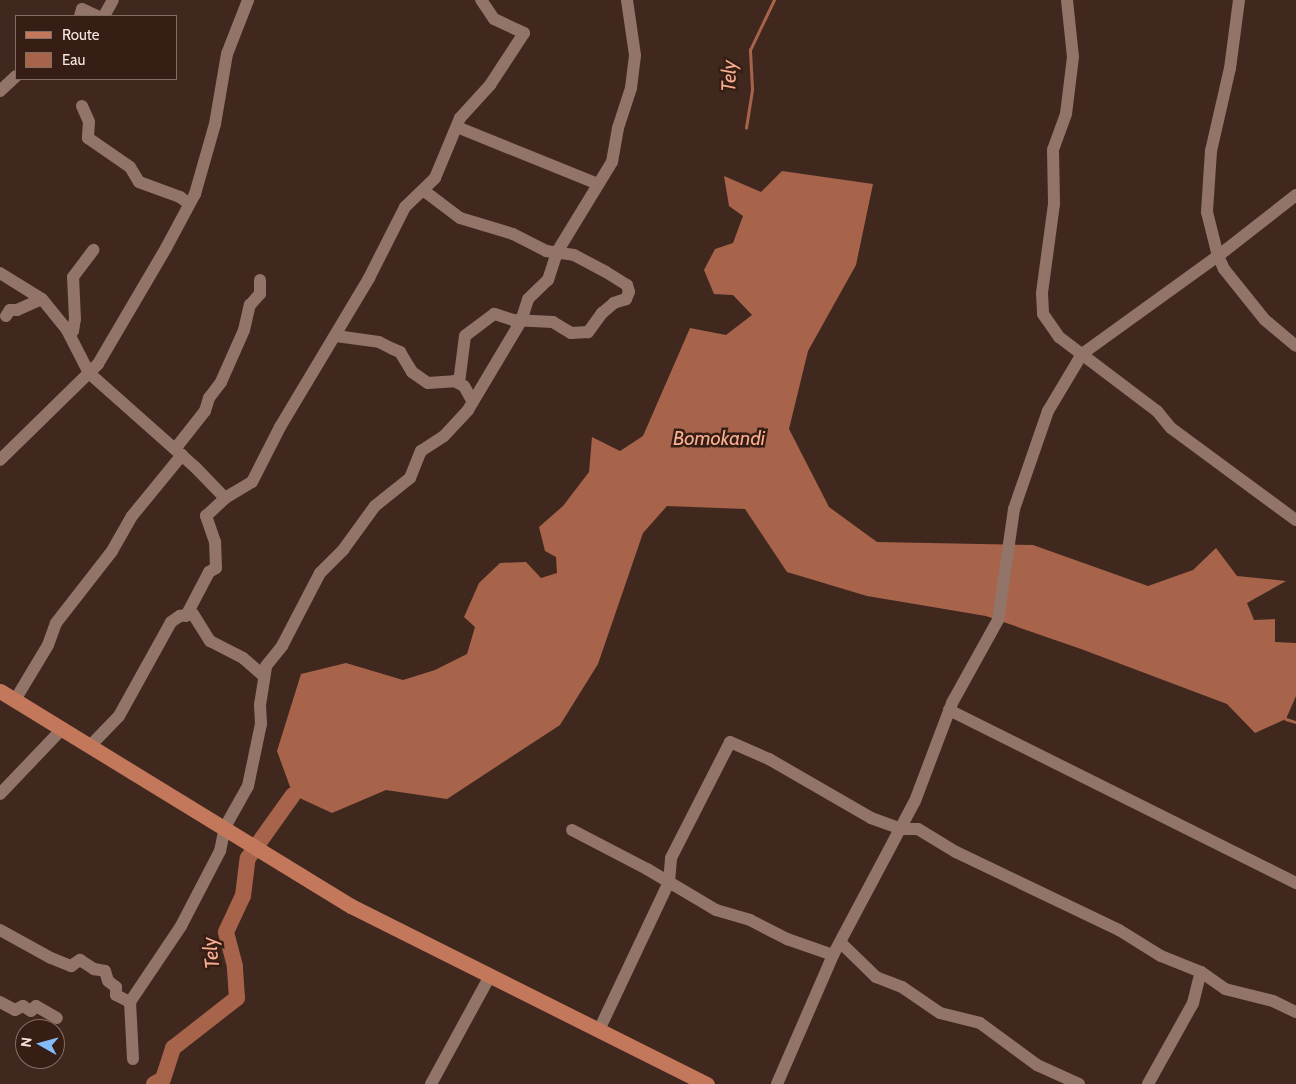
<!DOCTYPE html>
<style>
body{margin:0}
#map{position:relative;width:1296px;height:1084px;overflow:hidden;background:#41281f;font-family:Cabin,sans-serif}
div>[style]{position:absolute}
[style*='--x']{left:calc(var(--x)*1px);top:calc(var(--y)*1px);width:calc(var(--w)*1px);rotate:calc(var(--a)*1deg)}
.water>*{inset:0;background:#a7644b}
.stream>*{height:2.5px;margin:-1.25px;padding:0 1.25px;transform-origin:1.25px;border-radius:1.25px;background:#a7644b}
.river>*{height:16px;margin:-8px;padding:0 8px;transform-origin:8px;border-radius:8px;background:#a7644b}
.minor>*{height:12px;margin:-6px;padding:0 6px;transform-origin:6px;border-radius:6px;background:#927469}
.major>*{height:15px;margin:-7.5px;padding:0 7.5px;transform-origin:7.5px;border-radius:7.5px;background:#c4785b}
span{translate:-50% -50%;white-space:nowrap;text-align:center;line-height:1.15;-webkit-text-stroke:5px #361e15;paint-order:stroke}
.water-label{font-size:20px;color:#fcae92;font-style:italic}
.legend{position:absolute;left:15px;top:15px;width:162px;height:65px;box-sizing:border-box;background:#361e15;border:1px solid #836e66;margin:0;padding:6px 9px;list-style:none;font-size:15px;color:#f7e6e0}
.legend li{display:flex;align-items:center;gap:10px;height:25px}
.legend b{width:25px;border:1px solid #836e66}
.north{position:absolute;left:15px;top:1019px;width:50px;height:50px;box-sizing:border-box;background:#361e15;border:1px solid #836e66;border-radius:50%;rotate:277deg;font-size:14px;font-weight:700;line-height:20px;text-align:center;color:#f7e6e0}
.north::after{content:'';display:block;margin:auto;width:18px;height:22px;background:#82bcfa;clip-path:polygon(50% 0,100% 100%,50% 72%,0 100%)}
</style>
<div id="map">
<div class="water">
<i style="clip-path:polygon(782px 171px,873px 184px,856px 265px,808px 351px,789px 429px,829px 507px,877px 542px,1033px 545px,1148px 586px,1193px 570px,1216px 548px,1237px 576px,1286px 581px,1247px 603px,1254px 620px,1275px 619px,1275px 642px,1296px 643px,1296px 696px,1286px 719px,1255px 733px,1227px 704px,1081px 649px,986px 616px,867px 596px,787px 572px,745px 509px,667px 506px,643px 533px,598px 664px,560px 725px,447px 799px,386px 790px,332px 813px,293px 795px,277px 751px,301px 674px,346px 663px,403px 680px,435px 670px,467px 654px,475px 627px,464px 617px,479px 583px,500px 563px,526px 562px,541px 578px,557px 573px,556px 557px,545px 551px,539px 527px,563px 506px,589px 472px,592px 437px,620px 451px,643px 436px,690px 328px,726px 335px,752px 315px,733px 295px,714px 294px,704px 270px,715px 249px,733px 243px,743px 216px,729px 206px,724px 176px,761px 192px)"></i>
</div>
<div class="stream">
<i style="--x:746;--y:128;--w:39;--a:-81"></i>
<i style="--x:752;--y:89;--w:39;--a:-93"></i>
<i style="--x:750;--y:50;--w:55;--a:-64.4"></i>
<i style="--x:1286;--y:719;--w:10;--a:17"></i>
<i style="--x:163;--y:1079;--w:6;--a:59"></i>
</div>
<div class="river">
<i style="--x:154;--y:1084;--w:10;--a:-29"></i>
<i style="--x:163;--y:1079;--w:33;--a:-72"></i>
<i style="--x:173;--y:1048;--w:81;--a:-38"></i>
<i style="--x:237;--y:998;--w:32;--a:-94"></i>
<i style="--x:235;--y:966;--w:35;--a:-105"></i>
<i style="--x:226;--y:932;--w:40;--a:-65"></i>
<i style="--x:243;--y:896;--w:38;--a:-83"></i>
<i style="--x:248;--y:858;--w:77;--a:-54.5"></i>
</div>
<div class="minor">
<i style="--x:1067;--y:0;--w:57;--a:84"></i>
<i style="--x:1073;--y:57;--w:57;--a:97"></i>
<i style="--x:1066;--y:114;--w:38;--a:110"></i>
<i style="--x:1053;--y:150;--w:54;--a:88.9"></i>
<i style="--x:1054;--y:204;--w:90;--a:97.7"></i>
<i style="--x:1042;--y:293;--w:21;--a:87"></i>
<i style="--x:1043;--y:314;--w:28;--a:55"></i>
<i style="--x:1059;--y:337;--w:123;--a:37.1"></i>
<i style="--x:1157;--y:411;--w:22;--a:51"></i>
<i style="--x:1171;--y:428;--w:155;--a:36.4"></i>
<i style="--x:1239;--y:0;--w:69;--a:97.5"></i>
<i style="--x:1230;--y:68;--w:85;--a:102.9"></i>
<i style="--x:1211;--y:151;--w:61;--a:93.8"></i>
<i style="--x:1207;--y:212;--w:45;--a:76"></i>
<i style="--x:1218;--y:256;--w:14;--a:65"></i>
<i style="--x:1224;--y:269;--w:65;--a:51.2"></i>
<i style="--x:1265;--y:320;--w:40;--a:40"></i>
<i style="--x:80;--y:16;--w:7;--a:-74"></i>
<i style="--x:82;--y:9;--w:17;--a:25"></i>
<i style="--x:104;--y:16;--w:18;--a:-61"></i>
<i style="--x:0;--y:91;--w:22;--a:-43"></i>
<i style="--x:82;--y:106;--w:17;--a:66"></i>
<i style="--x:89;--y:122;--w:16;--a:94"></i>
<i style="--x:88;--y:138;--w:51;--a:34.6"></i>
<i style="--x:130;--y:167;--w:17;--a:59"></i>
<i style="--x:139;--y:182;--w:44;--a:20.1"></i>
<i style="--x:180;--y:197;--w:11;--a:38"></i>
<i style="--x:457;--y:127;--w:152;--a:22"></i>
<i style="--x:423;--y:190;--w:46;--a:37.1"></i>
<i style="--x:460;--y:218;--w:55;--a:16.8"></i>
<i style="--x:513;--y:234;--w:37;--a:27"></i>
<i style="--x:546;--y:251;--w:28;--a:8"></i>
<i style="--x:574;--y:255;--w:36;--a:28"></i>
<i style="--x:606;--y:272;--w:25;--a:32"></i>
<i style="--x:627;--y:285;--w:7;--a:74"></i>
<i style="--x:629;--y:292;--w:8;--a:113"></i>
<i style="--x:626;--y:299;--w:13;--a:162"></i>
<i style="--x:614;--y:303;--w:16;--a:140"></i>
<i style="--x:602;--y:313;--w:24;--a:126"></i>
<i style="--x:588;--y:332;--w:17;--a:177"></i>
<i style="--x:571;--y:333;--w:21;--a:-149"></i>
<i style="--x:553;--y:322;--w:40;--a:-177.1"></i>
<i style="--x:513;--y:320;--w:20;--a:-162"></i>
<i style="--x:494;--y:314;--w:36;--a:143"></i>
<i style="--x:465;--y:336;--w:47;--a:97.3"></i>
<i style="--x:0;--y:273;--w:49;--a:31.8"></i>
<i style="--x:42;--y:299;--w:40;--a:51"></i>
<i style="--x:67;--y:330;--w:48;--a:62.9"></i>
<i style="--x:89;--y:373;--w:142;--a:41.6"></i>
<i style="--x:195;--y:467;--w:43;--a:45.9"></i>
<i style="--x:225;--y:498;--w:31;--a:-31"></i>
<i style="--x:252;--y:482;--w:62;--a:-63"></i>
<i style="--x:280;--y:427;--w:174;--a:-59.1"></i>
<i style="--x:369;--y:278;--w:80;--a:-63.1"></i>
<i style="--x:405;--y:207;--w:42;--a:-44"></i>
<i style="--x:435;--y:178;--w:65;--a:-67.4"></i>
<i style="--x:460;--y:118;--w:45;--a:-47.7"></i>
<i style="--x:490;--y:85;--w:62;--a:-56.8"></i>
<i style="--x:524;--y:33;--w:33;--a:-155"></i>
<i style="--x:494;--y:19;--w:23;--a:-124"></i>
<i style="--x:6;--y:316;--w:7;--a:-56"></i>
<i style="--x:10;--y:310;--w:7;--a:0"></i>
<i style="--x:17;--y:310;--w:27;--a:-24"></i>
<i style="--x:67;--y:330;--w:6;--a:9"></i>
<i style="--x:73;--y:331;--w:12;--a:-81"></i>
<i style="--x:75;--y:319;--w:42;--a:-92.7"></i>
<i style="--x:73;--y:277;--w:34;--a:-53"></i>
<i style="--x:336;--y:336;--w:43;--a:7.9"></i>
<i style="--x:379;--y:342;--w:16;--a:27"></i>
<i style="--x:393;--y:349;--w:8;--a:23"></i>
<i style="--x:400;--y:352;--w:23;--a:59"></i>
<i style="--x:412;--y:372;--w:19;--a:35"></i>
<i style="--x:428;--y:383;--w:26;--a:-4"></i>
<i style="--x:454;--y:381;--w:11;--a:27"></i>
<i style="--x:464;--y:386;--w:18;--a:61"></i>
<i style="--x:175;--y:449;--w:48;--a:-51.7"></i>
<i style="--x:205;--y:411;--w:14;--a:-73"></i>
<i style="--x:209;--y:398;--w:20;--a:-53"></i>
<i style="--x:221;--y:382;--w:57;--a:-66.1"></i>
<i style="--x:244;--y:330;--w:26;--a:-77"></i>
<i style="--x:250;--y:305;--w:15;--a:-48"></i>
<i style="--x:260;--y:294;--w:14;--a:-90"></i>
<i style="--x:0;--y:460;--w:137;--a:-44.4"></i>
<i style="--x:98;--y:364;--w:134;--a:-59.6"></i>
<i style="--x:166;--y:248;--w:61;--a:-61.8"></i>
<i style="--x:195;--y:194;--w:73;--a:-74.1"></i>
<i style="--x:215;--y:124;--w:71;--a:-80.3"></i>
<i style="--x:227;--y:54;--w:58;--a:-68.7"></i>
<i style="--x:186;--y:616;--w:50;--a:-62.4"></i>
<i style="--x:209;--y:572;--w:8;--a:-30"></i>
<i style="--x:216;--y:568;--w:26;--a:-92"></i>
<i style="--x:215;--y:542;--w:28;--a:-109"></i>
<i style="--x:206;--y:516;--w:26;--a:-43"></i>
<i style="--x:15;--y:700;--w:64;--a:-59"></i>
<i style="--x:48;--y:645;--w:23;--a:-70"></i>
<i style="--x:56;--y:623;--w:91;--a:-52.1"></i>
<i style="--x:112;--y:551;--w:40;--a:-60.3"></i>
<i style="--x:132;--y:516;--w:79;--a:-50.7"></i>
<i style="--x:949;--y:710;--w:388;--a:26.5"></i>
<i style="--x:91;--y:745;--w:40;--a:-46"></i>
<i style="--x:119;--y:716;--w:107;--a:-61"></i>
<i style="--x:171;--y:622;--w:11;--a:-34"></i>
<i style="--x:180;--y:616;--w:13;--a:-9"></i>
<i style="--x:193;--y:614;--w:32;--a:58"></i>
<i style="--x:210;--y:641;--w:37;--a:27"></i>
<i style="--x:243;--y:658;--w:28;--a:41"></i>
<i style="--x:0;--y:794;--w:91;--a:-46.3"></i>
<i style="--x:572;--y:830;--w:85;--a:27.5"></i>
<i style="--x:647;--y:869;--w:80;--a:30.7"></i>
<i style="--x:716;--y:910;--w:35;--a:16"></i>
<i style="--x:750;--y:920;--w:42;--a:27.2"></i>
<i style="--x:787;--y:939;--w:49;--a:19.2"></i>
<i style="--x:0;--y:930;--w:58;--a:28.8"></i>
<i style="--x:51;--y:958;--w:22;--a:22"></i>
<i style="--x:71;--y:966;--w:11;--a:-34"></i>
<i style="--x:80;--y:960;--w:17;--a:33"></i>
<i style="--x:94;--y:969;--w:11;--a:10"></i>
<i style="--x:105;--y:971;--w:10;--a:73"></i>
<i style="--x:108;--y:981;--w:10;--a:37"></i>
<i style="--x:116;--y:987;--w:8;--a:90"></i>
<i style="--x:116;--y:995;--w:16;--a:27"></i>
<i style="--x:841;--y:943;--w:49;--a:44.2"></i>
<i style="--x:876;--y:977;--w:28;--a:21"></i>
<i style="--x:902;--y:987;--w:46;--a:34.4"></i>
<i style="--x:940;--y:1013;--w:41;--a:14"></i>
<i style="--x:980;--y:1023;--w:71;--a:36.4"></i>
<i style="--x:1037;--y:1065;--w:46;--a:24.3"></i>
<i style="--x:0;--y:1002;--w:17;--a:28"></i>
<i style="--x:15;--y:1010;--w:9;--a:-27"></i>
<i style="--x:23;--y:1006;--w:9;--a:32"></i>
<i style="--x:31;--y:1011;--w:7;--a:-45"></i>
<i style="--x:36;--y:1006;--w:24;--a:30"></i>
<i style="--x:599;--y:1030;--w:164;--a:-64.7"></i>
<i style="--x:669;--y:882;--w:24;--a:-85"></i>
<i style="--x:671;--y:858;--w:130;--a:-63"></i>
<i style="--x:730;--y:742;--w:43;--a:23.6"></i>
<i style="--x:769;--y:759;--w:118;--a:30"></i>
<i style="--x:871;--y:818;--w:32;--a:20"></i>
<i style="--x:901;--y:829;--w:17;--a:0"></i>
<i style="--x:918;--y:829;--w:44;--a:31.2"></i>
<i style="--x:956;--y:852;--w:181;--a:25.6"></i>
<i style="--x:1119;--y:930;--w:49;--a:31.8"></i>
<i style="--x:1161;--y:956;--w:43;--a:21.8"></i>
<i style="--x:1201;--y:972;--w:29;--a:35"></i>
<i style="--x:1225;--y:989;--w:49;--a:14"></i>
<i style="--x:1273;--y:1001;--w:25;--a:26"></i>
<i style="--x:133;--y:1059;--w:57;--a:-93"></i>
<i style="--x:130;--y:1002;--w:92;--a:-56.1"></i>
<i style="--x:181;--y:926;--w:85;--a:-62.5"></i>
<i style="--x:220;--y:851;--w:25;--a:-78"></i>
<i style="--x:225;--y:827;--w:47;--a:-60.7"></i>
<i style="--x:248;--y:786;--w:63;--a:-78.2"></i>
<i style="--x:261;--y:724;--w:19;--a:-93"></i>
<i style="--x:260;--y:705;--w:39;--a:-81"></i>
<i style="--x:266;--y:666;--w:26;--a:-51"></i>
<i style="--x:282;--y:646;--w:82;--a:-62.5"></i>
<i style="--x:320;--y:573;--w:33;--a:-45"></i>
<i style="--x:343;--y:550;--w:54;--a:-54"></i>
<i style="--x:375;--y:506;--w:45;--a:-38.7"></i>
<i style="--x:410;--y:478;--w:29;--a:-68"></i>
<i style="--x:421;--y:451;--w:27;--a:-33"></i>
<i style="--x:444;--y:436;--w:35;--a:-47"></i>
<i style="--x:468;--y:410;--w:104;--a:-59.2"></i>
<i style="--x:521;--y:321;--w:23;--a:-72"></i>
<i style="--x:528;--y:299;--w:28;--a:-44"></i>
<i style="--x:548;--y:280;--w:29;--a:-72"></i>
<i style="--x:557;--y:252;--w:105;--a:-58.6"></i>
<i style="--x:612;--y:162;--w:35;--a:-80"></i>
<i style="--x:618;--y:128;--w:42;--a:-72"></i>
<i style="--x:631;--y:88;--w:33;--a:-83"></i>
<i style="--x:635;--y:55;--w:56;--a:-98.3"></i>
<i style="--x:431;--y:1084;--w:123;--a:-61.4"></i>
<i style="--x:777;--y:1084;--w:141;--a:-66.5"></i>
<i style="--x:833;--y:955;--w:174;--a:-62"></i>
<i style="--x:915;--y:801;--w:105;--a:-69.3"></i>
<i style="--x:952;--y:703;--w:95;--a:-61"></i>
<i style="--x:998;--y:620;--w:112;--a:-81.8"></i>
<i style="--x:1014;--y:509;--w:104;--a:-70.9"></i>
<i style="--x:1048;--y:411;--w:66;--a:-59.2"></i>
<i style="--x:1082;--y:354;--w:168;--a:-35.8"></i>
<i style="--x:1218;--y:256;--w:99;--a:-38"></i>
<i style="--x:1148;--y:1084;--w:93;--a:-60.9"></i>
<i style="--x:1193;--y:1003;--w:32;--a:-76"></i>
</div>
<div class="major">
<i style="--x:0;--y:691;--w:412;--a:31.5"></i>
<i style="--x:351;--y:906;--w:398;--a:26.6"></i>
</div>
<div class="water-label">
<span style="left:729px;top:76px;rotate:-89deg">Tely</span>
<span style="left:719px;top:438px">Bomokandi</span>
<span style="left:211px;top:953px;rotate:-97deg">Tely</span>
</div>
<ul class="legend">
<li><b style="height:6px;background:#c4785b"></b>Route</li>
<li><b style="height:14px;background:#a7644b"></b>Eau</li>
</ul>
<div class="north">N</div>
</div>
